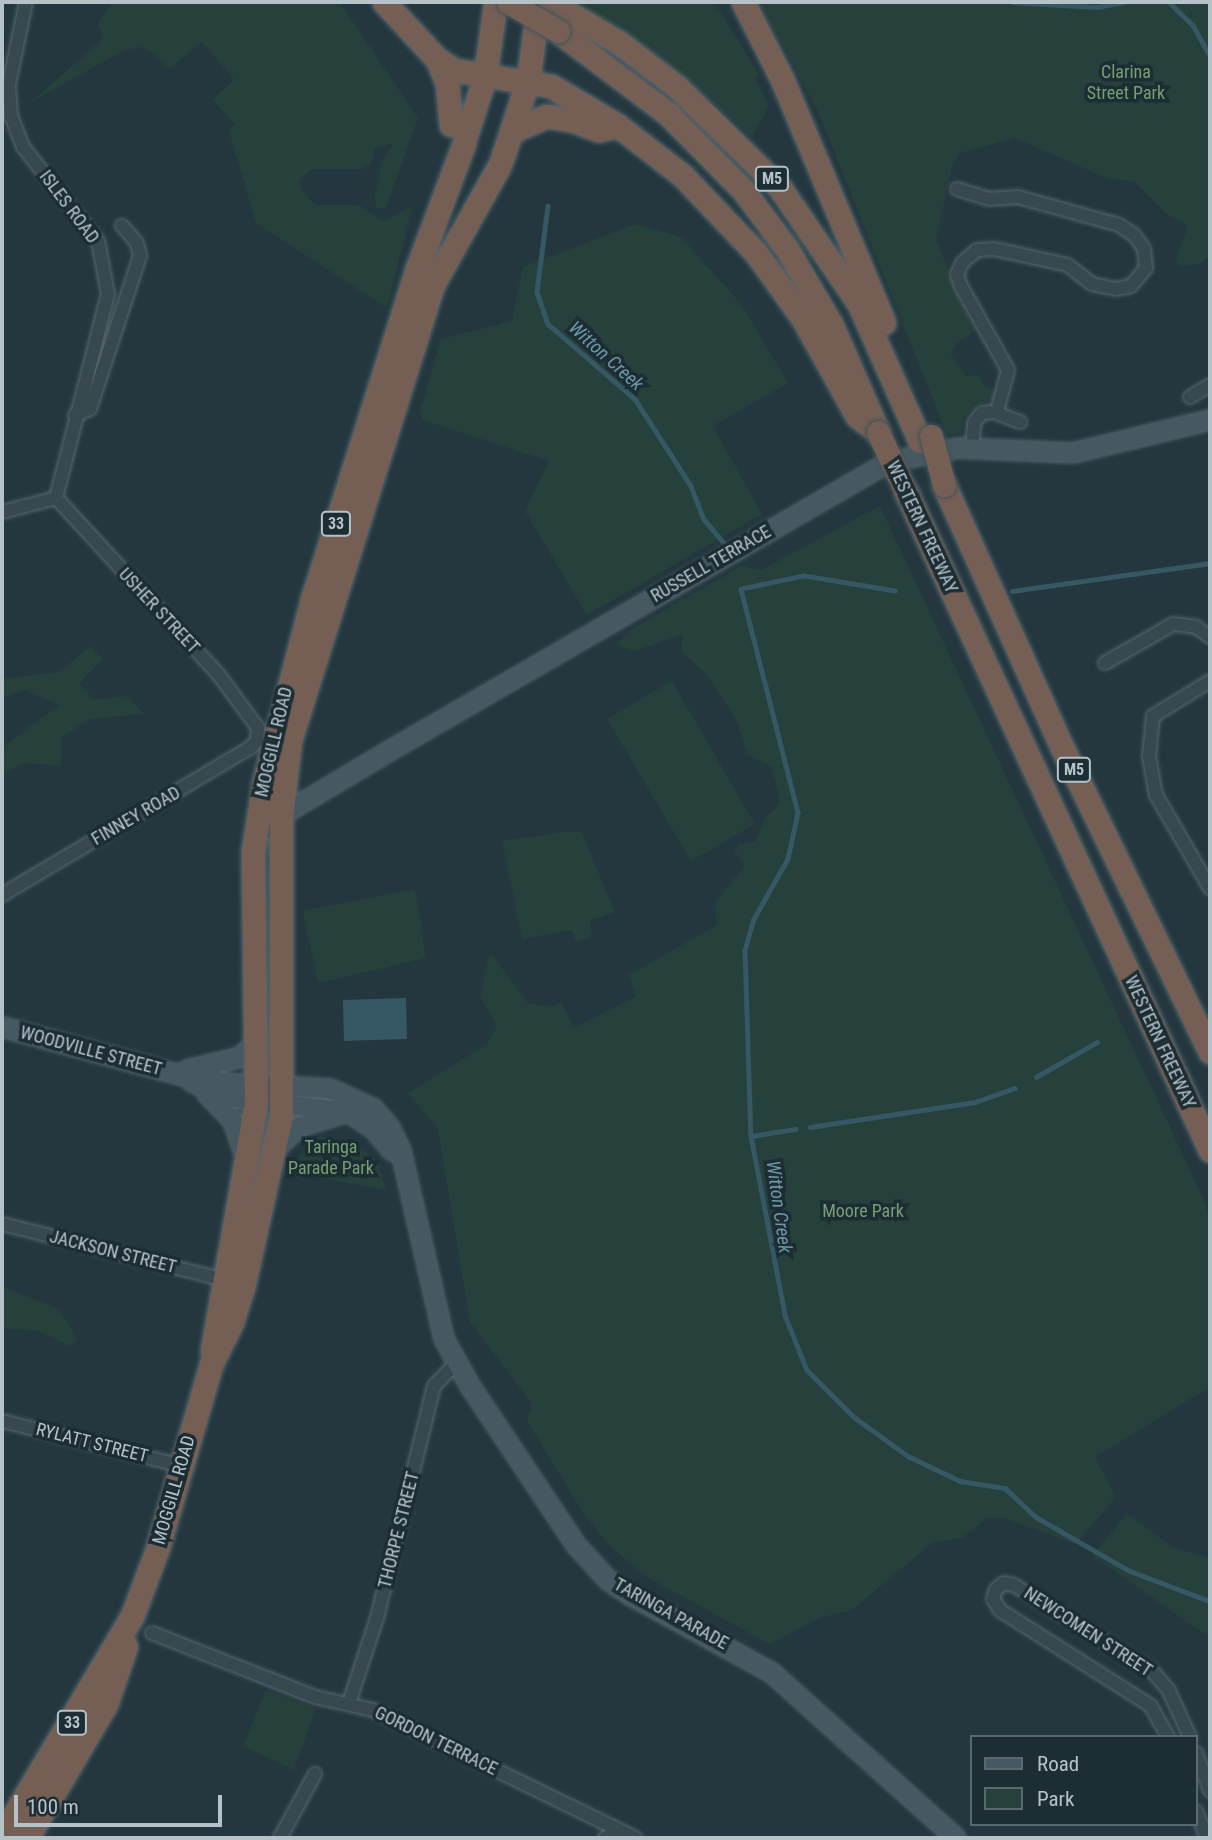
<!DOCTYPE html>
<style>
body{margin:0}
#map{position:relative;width:1212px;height:1840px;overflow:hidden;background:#24373f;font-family:"Roboto Condensed",sans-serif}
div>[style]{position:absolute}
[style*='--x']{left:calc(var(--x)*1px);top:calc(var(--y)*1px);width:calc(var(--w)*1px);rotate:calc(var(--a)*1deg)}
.green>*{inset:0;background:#26403b}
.water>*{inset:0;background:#365764}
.stream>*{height:4.5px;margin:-2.25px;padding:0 2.25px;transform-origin:2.25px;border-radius:2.25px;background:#365764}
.highway-tunnel>*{height:23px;margin-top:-11.5px;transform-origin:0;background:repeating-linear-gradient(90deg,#3a4c54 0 23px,transparent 0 34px)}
.roads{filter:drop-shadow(0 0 2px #56666c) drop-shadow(0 0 2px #56666c)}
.street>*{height:12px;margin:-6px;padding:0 6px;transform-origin:6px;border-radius:6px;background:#38484f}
.secondary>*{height:18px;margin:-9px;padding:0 9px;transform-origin:9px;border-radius:9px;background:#465962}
.highway>*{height:23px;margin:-11.5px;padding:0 11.5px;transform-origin:11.5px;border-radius:11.5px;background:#755f55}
.bridges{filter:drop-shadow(0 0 2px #435359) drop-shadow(0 0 2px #435359)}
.highway-bridge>*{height:23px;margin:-11.5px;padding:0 11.5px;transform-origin:11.5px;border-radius:11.5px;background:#755f55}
span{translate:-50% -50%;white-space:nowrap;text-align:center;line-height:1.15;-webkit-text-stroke:7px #1d2d34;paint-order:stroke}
.shield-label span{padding:2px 5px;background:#1d2d34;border:2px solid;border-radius:5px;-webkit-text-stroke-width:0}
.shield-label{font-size:16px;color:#b5c3c9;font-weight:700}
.park-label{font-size:18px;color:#769f73}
.street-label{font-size:18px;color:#b5c3c9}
.water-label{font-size:19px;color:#6e98a8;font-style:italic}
.frame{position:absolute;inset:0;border:4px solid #b5c3c9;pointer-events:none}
.legend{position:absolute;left:970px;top:1735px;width:228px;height:91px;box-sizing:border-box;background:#1d2d34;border:2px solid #5a6970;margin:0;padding:9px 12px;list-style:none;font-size:21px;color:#b5c3c9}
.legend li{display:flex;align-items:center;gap:14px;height:35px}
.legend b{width:35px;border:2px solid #5a6970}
.scale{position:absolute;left:14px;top:1795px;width:208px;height:32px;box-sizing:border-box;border:4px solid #b5c3c9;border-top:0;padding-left:9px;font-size:21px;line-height:24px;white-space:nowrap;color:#b5c3c9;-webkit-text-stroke:5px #1d2d34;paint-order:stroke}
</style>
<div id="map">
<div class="green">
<i style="clip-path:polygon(112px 2px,339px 2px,343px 7px,418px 118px,386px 208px,377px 208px,374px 198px,383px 158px,394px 143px,375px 148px,371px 163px,363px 169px,312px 169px,300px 179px,300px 188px,315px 205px,359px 205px,384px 222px,412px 206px,387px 308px,256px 223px,229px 131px,235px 125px,213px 99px,234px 80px,202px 42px,169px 69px,153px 53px,141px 47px,124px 50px,30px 103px,103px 39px,98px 23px)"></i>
<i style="clip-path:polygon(576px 2px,714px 2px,759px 74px,755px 79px,769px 106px,752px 138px,688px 80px)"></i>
<i style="clip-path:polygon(759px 2px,1210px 2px,1210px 255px,1201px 263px,1180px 267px,1176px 259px,1188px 225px,1168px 215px,1135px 182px,1107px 178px,1015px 138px,960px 153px,953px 163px,936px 239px,960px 301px,977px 331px,955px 344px,951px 355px,966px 376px,979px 375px,983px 385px,995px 390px,997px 399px,981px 404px,963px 418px,962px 433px,947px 435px,819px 114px)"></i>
<i style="clip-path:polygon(636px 224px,681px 237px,742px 305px,788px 383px,713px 426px,762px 514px,587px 615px,525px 511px,549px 461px,423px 420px,420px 413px,441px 339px,512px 321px,523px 267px)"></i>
<i style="clip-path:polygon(880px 506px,1203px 1198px,1210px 1219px,1210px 1387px,1095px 1457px,1116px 1497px,1075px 1544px,1004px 1518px,987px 1518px,962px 1538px,932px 1543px,852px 1610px,819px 1618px,770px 1644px,645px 1576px,609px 1545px,585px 1516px,527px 1421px,532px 1404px,470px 1322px,438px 1129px,408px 1093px,486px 1045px,497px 1027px,480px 996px,490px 952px,528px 1003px,553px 1007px,561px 1002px,574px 1028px,636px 997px,629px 975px,717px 925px,715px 903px,745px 865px,734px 851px,739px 844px,755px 842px,764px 820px,780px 802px,772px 767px,747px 754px,736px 719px,707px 675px,682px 652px,682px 634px,635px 651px,616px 645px,633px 628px,741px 566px,761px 570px)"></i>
<i style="clip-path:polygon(91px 646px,103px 659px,79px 683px,94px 700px,127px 696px,144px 714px,89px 719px,61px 738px,61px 766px,23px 763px,2px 774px,2px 748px,59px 705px,25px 690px,2px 698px,2px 679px,59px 672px)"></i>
<i style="clip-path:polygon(672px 681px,755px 824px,691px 861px,607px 719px)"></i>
<i style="clip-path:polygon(563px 832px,582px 832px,615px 913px,590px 920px,592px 937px,576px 942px,572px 930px,522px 939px,502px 841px)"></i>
<i style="clip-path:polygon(415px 889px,426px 958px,318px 983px,303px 911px)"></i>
<i style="clip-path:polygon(320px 1136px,354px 1142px,378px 1162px,386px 1190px,295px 1173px,298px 1158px)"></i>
<i style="clip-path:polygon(2px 1287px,59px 1309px,78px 1340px,70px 1346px,39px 1331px,3px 1328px)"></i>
<i style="clip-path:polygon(1127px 1514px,1174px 1548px,1210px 1558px,1210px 1638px,1092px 1555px)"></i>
<i style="clip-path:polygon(266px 1690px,316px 1708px,294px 1770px,243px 1746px)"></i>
</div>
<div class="water">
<i style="clip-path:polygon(406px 998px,407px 1039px,344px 1041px,343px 1000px)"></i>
</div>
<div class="stream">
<i style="--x:1013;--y:2;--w:83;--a:3.4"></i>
<i style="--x:1096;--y:7;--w:29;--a:-10"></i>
<i style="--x:1169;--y:2;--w:33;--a:44"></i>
<i style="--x:1193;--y:25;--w:35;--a:61"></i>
<i style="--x:548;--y:206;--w:87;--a:97.3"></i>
<i style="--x:537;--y:292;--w:34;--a:71"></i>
<i style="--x:548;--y:324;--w:115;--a:40.8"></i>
<i style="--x:635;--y:399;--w:103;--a:57.2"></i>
<i style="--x:691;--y:486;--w:34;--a:69"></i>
<i style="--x:703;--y:518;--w:39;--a:50"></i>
<i style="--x:895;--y:591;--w:92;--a:-170.6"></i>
<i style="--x:804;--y:576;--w:64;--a:168.3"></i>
<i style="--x:741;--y:589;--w:231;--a:75.7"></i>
<i style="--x:798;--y:813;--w:47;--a:102.3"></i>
<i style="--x:788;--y:859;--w:69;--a:119.5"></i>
<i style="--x:754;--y:919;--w:32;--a:106"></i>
<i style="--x:745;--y:950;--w:186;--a:88.2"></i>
<i style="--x:751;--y:1136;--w:182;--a:79.2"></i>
<i style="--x:785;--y:1315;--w:59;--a:68.2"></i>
<i style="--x:807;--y:1370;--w:66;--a:45"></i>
<i style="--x:854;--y:1417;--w:67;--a:35.8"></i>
<i style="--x:908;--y:1456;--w:58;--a:25.7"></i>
<i style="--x:960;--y:1481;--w:46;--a:8.8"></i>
<i style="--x:1005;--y:1488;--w:42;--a:43.1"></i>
<i style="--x:1036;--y:1517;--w:108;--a:29.9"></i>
<i style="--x:1130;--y:1571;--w:85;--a:20.6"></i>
<i style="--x:1012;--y:591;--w:200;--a:-8"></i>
<i style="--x:1036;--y:1077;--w:70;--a:-29.8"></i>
<i style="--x:810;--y:1127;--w:167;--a:-8.6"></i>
<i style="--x:975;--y:1102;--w:42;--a:-19.3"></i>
<i style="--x:751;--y:1136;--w:45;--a:-9"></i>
</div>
<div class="highway-tunnel">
<i style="--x:537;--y:5;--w:3;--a:-90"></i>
</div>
<div class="roads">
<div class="street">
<i style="--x:957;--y:189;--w:34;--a:17"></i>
<i style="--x:989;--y:199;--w:29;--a:-4"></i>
<i style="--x:1018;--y:197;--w:105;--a:15.5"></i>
<i style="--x:1119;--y:225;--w:18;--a:34"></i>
<i style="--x:1134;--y:235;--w:17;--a:54"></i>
<i style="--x:1144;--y:249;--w:19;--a:84"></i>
<i style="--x:1146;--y:268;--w:23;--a:130"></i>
<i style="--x:1131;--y:286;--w:15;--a:169"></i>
<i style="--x:1116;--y:289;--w:25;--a:-168"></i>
<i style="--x:1092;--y:284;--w:31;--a:-142"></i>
<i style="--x:1068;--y:265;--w:76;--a:-167.8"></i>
<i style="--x:994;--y:249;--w:17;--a:177"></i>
<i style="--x:977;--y:250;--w:18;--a:139"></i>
<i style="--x:963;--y:262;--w:13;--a:117"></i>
<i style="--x:957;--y:274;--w:13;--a:72"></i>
<i style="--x:961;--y:286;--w:96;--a:60.8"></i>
<i style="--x:1008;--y:370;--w:43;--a:104.7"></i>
<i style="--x:1190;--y:397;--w:23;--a:-31"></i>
<i style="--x:75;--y:415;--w:16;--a:-22"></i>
<i style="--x:90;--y:409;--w:161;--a:-71.9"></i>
<i style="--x:140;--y:256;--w:13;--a:-103"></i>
<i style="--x:137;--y:243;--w:23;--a:-131"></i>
<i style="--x:972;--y:448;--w:25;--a:-85"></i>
<i style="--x:974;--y:423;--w:13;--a:-51"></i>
<i style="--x:982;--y:413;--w:12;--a:-5"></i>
<i style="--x:994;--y:412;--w:28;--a:21"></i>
<i style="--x:2;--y:512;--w:56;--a:-14.5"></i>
<i style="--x:1105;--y:663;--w:78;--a:-29.8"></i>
<i style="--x:1173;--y:624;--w:23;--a:7"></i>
<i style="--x:1196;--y:627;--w:17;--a:36"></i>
<i style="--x:1210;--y:681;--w:67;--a:148.4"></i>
<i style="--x:1153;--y:716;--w:40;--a:95.7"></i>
<i style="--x:1149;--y:756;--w:40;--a:80"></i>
<i style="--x:1156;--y:795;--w:108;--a:59.9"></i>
<i style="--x:2;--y:895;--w:288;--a:-30.7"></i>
<i style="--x:250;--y:748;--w:10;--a:-45"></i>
<i style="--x:257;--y:741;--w:13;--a:-86"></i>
<i style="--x:258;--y:728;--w:67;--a:-126.5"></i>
<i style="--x:218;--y:674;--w:239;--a:-132.6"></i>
<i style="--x:56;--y:498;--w:211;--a:-75.7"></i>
<i style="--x:108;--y:294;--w:54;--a:-100.7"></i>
<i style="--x:98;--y:241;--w:120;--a:-128.6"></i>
<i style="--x:23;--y:147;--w:33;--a:-111"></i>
<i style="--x:11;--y:116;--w:32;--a:-94"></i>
<i style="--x:9;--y:84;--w:84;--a:-78.3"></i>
<i style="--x:2;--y:1224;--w:230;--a:14.1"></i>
<i style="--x:2;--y:1421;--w:186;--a:14"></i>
<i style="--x:152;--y:1633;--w:175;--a:21.4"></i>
<i style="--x:315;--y:1697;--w:59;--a:12.6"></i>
<i style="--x:373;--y:1710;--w:292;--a:26"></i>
<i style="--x:349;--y:1703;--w:89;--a:-71.8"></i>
<i style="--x:377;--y:1618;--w:239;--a:-76.2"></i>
<i style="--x:434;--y:1386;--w:32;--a:-46"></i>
<i style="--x:1168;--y:1737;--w:35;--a:-119"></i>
<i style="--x:1151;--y:1706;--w:179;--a:-147.6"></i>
<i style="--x:1000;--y:1610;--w:13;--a:-122"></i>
<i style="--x:993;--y:1599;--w:10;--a:-73"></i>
<i style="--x:996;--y:1589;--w:10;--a:-37"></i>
<i style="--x:1004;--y:1583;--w:10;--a:11"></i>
<i style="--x:1014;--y:1585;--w:164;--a:32"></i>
<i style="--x:1153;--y:1672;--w:23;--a:49"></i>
<i style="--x:1168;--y:1689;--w:53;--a:65.4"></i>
<i style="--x:1196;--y:1753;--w:40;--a:69.8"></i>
<i style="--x:1196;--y:1811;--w:29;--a:68"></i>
<i style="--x:280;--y:1838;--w:73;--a:-61.3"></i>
<i style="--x:605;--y:1838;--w:16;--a:-30"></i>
</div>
<div class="secondary">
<i style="--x:254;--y:837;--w:41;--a:-37.1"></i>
<i style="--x:287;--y:812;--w:121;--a:-30.8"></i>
<i style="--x:391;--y:750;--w:575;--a:-30.04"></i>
<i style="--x:889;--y:462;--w:70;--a:-11.5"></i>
<i style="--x:958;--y:448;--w:115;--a:2.5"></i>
<i style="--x:1073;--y:453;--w:141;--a:-13.5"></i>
<i style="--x:2;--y:1027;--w:184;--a:15.1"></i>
<i style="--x:180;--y:1075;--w:55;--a:9.5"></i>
<i style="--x:234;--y:1084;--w:96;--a:3"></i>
<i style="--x:330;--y:1089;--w:48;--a:24.4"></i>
<i style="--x:374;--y:1109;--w:25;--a:50"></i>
<i style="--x:390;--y:1128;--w:25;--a:64"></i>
<i style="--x:401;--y:1151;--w:193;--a:77.1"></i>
<i style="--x:444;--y:1339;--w:54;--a:61"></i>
<i style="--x:470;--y:1386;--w:191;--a:56.3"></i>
<i style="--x:576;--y:1545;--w:47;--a:47.6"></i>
<i style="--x:608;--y:1580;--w:29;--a:34"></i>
<i style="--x:632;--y:1596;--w:160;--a:28.8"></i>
<i style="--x:772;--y:1673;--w:247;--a:41.9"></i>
<i style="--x:187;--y:1070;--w:52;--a:-13.2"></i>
<i style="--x:238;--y:1058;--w:15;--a:-37"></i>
<i style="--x:250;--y:1049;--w:16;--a:-68"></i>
<i style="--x:192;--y:1082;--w:37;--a:24"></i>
<i style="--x:226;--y:1097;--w:123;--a:7"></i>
<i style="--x:348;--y:1112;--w:30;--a:33"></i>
<i style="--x:373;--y:1128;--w:30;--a:50"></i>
<i style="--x:207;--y:1094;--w:37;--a:46"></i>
<i style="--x:233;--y:1121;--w:36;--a:71"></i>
<i style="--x:276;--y:1148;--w:31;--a:-42"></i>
<i style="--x:299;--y:1127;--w:44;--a:-17.2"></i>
</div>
<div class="highway">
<i style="--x:384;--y:2;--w:78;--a:47.1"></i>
<i style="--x:437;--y:59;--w:20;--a:33"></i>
<i style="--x:454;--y:70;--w:98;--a:9.4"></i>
<i style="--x:551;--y:86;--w:77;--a:30.6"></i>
<i style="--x:617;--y:125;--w:82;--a:37.6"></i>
<i style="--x:682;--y:175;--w:108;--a:46.5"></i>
<i style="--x:756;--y:253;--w:81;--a:54.5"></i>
<i style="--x:803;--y:319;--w:111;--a:60.9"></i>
<i style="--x:857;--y:416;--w:26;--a:37"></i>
<i style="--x:550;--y:2;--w:79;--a:30.5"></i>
<i style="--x:618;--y:42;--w:73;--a:37.2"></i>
<i style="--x:676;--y:86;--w:146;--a:44.4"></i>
<i style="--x:780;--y:188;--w:140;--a:55.7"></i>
<i style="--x:859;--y:304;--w:150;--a:66"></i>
<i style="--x:743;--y:2;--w:86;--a:63.1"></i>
<i style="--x:782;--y:79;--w:264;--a:67.3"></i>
<i style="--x:558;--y:31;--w:138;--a:37"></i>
<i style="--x:668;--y:114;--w:107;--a:45.4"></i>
<i style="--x:743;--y:190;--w:74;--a:53.3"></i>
<i style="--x:787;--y:249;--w:89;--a:59.7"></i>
<i style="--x:832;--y:326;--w:116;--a:66.5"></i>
<i style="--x:437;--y:59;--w:26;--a:67"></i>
<i style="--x:447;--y:83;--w:42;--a:84.6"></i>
<i style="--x:513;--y:131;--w:36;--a:-24"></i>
<i style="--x:546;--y:116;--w:26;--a:9"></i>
<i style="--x:572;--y:120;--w:28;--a:21"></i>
<i style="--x:598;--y:130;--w:17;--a:-13"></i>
<i style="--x:466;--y:135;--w:62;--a:-72.1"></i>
<i style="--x:485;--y:76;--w:71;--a:-81.9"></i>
<i style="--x:502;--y:159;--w:83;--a:-71.8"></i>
<i style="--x:528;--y:80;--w:51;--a:-82.2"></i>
<i style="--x:944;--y:485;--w:287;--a:65.8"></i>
<i style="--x:1062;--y:747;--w:339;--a:64.1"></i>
<i style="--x:907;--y:494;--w:723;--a:65.21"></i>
<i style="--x:212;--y:1351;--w:252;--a:-79.9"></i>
<i style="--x:256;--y:1103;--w:252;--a:-90.7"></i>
<i style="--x:253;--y:851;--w:70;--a:-80.9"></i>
<i style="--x:264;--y:782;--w:188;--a:-75.2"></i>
<i style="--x:312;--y:600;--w:347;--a:-72.4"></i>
<i style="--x:417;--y:269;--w:134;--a:-69.5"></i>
<i style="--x:2;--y:1835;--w:257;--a:-59.3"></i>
<i style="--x:133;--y:1614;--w:72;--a:-69.5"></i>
<i style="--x:158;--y:1547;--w:191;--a:-73.8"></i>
<i style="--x:211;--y:1364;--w:47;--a:-63.4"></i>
<i style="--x:232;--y:1322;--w:37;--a:-73"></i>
<i style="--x:243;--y:1287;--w:175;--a:-77.5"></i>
<i style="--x:281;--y:1116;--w:299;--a:-90"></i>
<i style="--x:281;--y:817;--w:78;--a:-83.3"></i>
<i style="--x:290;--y:740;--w:476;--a:-72.6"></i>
<i style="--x:432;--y:286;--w:137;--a:-60.8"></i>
<i style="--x:27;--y:1838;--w:156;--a:-59.5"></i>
<i style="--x:106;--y:1704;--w:61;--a:-71"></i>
</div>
</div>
<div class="bridges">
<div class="highway-bridge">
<i style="--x:508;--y:2;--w:58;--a:30.1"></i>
<i style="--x:878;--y:432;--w:68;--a:64.9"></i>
<i style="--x:931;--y:436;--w:51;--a:75.1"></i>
</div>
</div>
<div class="shield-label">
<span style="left:772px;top:179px">M5</span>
<span style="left:336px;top:524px">33</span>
<span style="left:1074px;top:770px">M5</span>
<span style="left:72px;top:1723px">33</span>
</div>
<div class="park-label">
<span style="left:1126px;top:83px">Clarina<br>Street Park</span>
<span style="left:331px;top:1158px">Taringa<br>Parade Park</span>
<span style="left:863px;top:1211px">Moore Park</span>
</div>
<div class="street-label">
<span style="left:69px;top:207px;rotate:53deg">ISLES ROAD</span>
<span style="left:922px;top:527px;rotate:65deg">WESTERN FREEWAY</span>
<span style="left:711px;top:564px;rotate:-30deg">RUSSELL TERRACE</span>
<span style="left:159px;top:611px;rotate:47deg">USHER STREET</span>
<span style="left:274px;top:742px;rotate:-77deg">MOGGILL ROAD</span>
<span style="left:136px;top:816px;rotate:-30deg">FINNEY ROAD</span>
<span style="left:1160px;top:1042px;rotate:65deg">WESTERN FREEWAY</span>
<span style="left:91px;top:1051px;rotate:15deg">WOODVILLE STREET</span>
<span style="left:113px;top:1252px;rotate:14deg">JACKSON STREET</span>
<span style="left:92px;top:1443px;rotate:14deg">RYLATT STREET</span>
<span style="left:174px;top:1490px;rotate:-74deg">MOGGILL ROAD</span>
<span style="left:399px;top:1530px;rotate:-76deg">THORPE STREET</span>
<span style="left:671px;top:1614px;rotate:29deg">TARINGA PARADE</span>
<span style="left:1088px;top:1632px;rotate:33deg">NEWCOMEN STREET</span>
<span style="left:436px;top:1741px;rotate:26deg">GORDON TERRACE</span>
</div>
<div class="water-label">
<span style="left:606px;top:356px;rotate:42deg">Witton Creek</span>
<span style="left:779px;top:1207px;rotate:82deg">Witton Creek</span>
</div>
<div class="frame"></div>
<ul class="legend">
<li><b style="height:9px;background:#465962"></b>Road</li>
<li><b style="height:19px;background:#26403b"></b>Park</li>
</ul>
<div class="scale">100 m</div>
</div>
